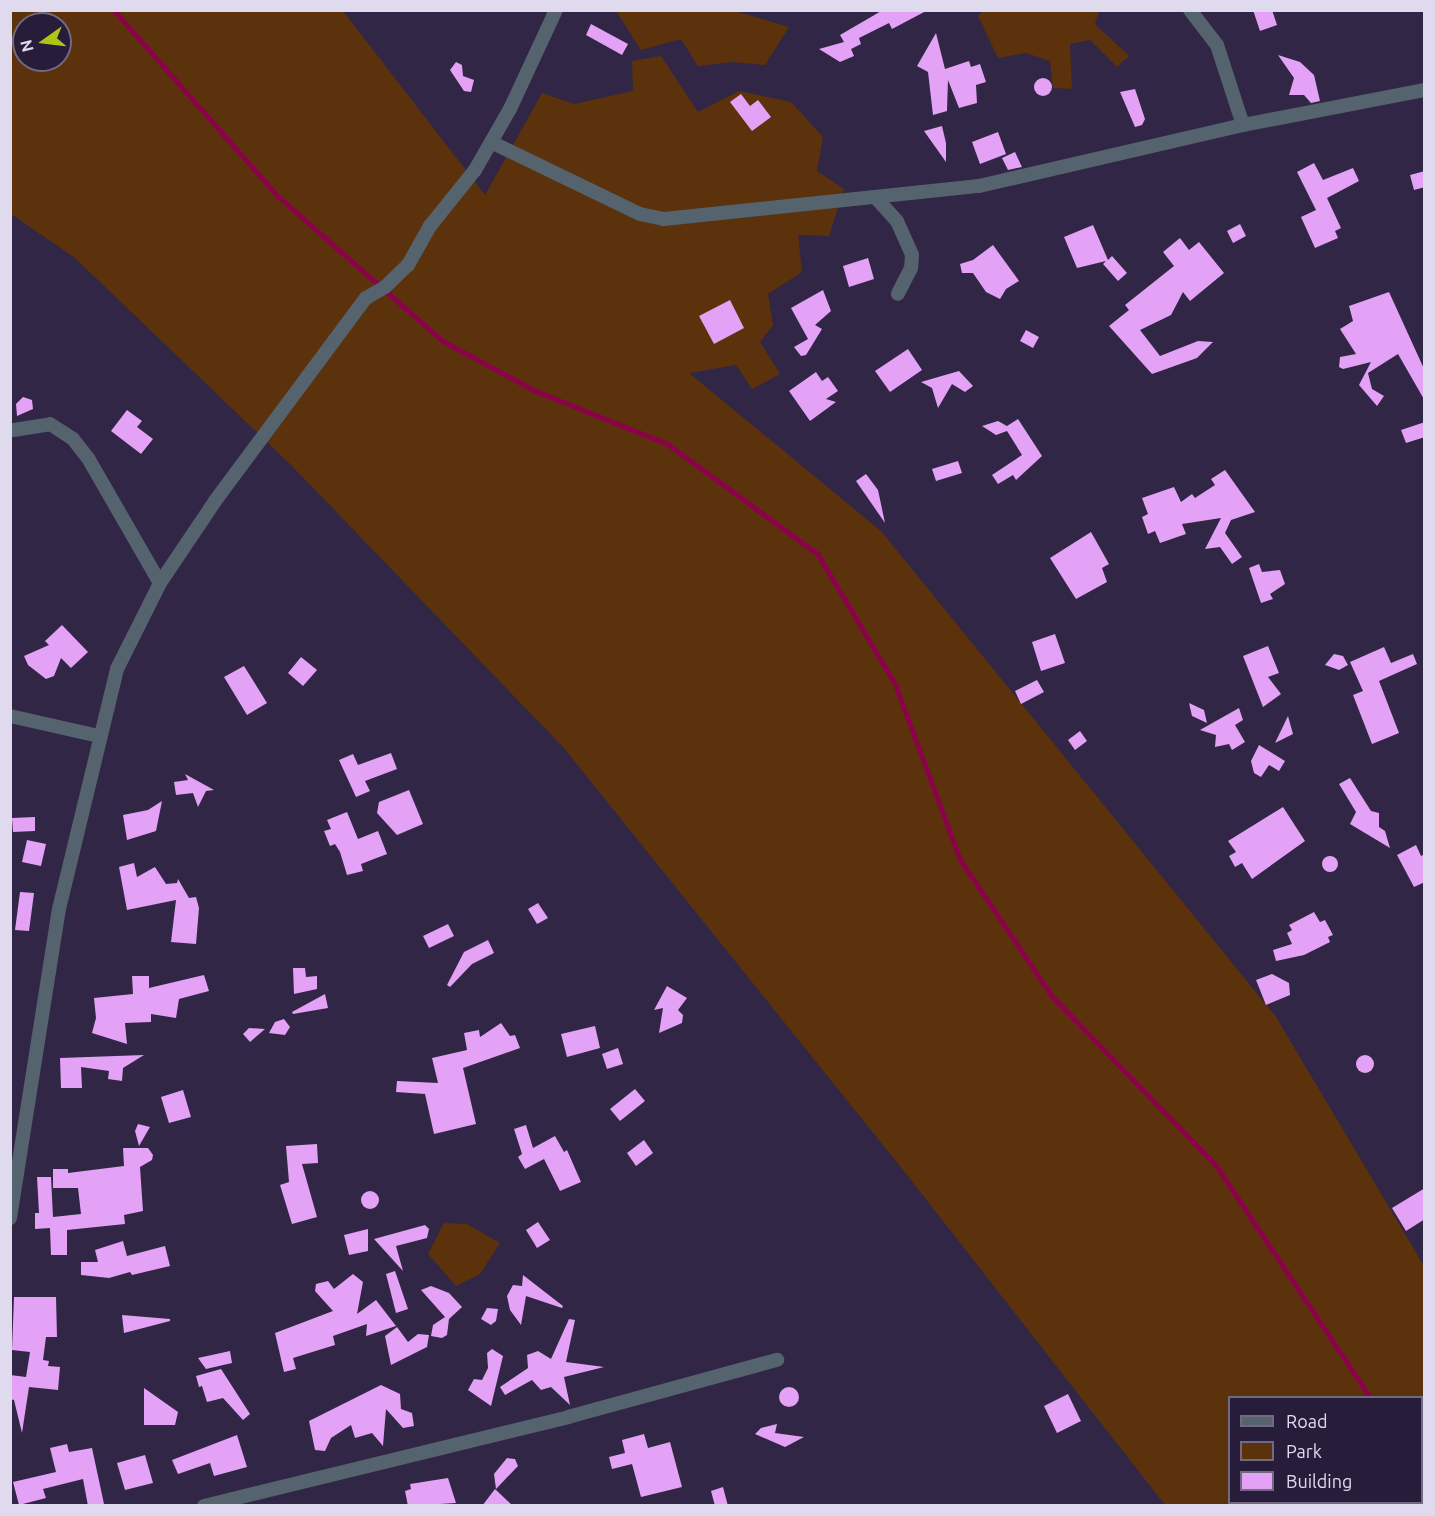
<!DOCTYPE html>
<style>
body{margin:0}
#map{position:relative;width:1435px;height:1516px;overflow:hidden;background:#312645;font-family:Ubuntu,sans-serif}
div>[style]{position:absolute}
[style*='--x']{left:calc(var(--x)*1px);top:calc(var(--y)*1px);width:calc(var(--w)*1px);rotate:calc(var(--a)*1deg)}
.green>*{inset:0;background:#5b320b}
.stream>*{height:4.5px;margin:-2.25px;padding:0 2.25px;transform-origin:2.25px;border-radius:2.25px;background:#8b024a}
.building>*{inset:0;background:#e3a2f5}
.round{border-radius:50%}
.minor>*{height:14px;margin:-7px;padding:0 7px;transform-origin:7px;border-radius:7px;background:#54636e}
span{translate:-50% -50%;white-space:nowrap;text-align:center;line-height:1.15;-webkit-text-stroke:6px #271c3a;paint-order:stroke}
.frame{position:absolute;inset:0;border:12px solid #e0daee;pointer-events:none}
.legend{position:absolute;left:1228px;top:1396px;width:195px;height:108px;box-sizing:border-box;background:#271c3a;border:2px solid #716882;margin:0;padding:8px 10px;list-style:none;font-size:18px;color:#e0daee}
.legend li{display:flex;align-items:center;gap:12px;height:30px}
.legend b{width:30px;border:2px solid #716882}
.north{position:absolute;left:12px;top:12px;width:60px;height:60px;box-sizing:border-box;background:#271c3a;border:2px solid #716882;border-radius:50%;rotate:256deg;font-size:16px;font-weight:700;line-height:24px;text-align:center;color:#e0daee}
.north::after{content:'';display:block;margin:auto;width:21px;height:27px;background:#acc613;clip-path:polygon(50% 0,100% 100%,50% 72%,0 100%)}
</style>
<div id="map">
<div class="green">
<i style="clip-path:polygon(984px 10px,1099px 11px,1095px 24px,1129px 56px,1117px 67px,1090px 40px,1070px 44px,1072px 89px,1053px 88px,1050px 61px,1026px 53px,998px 58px,978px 16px)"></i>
<i style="clip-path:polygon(evenodd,10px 11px,343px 11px,485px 195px,542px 93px,574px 104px,633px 91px,632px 61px,661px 56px,698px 112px,739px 91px,791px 102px,823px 137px,817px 171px,844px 189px,829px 236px,798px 235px,802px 272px,768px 294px,773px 325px,760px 342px,780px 374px,752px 389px,736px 365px,689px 373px,881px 531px,1276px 1017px,1424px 1266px,1424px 1505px,1165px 1505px,907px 1175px,563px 747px,292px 466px,75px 258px,11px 214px,10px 11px,24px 24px,60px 24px,60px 60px,24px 60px,24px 24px,10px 11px,1230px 1398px,1422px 1398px,1422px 1502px,1230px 1502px,1230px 1398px)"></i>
<i style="clip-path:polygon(616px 11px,735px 11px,789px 27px,765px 65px,732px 62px,698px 66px,681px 39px,641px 50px)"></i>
<i style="clip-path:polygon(444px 1223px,467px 1224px,500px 1243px,480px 1274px,456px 1286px,428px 1254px)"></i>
</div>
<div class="stream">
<i style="--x:114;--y:10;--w:251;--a:48.6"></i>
<i style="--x:280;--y:198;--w:217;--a:41.3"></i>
<i style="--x:443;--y:341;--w:106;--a:28.3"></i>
<i style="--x:536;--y:391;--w:142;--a:21.9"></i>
<i style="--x:668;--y:444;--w:186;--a:36.3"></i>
<i style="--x:818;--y:554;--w:150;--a:59.2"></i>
<i style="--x:895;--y:683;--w:188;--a:69.7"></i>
<i style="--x:960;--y:859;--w:165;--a:56.1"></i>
<i style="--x:1052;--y:996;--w:235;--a:45.9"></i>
<i style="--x:1216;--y:1165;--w:280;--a:56.4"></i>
</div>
<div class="building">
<i style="clip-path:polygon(883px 10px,928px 10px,892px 29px,889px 23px,859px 38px,861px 44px,851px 49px,854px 56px,840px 62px,819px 49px,844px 42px,840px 35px)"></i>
<i style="clip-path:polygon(1253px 10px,1272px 10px,1277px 25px,1260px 31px)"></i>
<i style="clip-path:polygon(591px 24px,628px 44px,622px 55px,586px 35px)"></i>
<i style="clip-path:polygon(936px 33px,945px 69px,969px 61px,971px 67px,980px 64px,986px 82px,976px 85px,977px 103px,959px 108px,948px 80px,947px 111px,933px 115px,928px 72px,917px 66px)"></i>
<i style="clip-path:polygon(1278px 55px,1300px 62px,1314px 75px,1320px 101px,1311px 103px,1304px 95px,1289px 95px,1294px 78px)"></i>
<i style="clip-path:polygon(456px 62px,462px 65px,463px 76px,474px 80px,471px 92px,464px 91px,450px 70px)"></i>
<i class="round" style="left:1034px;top:78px;width:18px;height:18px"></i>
<i style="clip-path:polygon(1135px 89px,1145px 119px,1142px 125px,1135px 127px,1120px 92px)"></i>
<i style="clip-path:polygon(741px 94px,750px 106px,758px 100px,771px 117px,752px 131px,730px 102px)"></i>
<i style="clip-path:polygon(942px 126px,946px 143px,946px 162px,924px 131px)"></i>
<i style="clip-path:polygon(998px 132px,1006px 154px,980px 164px,972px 142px)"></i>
<i style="clip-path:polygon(1015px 152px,1022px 167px,1008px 170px,1002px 158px)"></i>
<i style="clip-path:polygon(1314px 163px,1323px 180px,1353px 168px,1359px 181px,1327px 198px,1341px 228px,1335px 231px,1338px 238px,1315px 248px,1301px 217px,1316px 210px,1297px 172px)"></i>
<i style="clip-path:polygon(1425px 171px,1425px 187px,1414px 190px,1410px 175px)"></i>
<i style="clip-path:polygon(1240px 224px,1246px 236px,1233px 243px,1227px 231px)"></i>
<i style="clip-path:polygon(1093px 225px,1108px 260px,1112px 256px,1127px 273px,1118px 281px,1103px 264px,1106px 261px,1077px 268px,1064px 237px)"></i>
<i style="clip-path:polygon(1180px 238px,1189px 250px,1199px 242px,1224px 273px,1190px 301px,1183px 292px,1171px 315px,1140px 330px,1160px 356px,1198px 341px,1213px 342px,1197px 358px,1152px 374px,1109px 326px,1129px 310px,1125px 305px,1174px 266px,1163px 252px)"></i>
<i style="clip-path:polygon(993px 245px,1019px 281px,1006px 289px,1000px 299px,986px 292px,973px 273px,962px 273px,960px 264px,973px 260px)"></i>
<i style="clip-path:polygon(868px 258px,874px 279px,849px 287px,843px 266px)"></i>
<i style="clip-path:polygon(823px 290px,831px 311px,815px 325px,822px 329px,806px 355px,801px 356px,794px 347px,808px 339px,791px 308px)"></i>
<i style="clip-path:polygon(1389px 292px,1425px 371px,1425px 401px,1398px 354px,1368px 373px,1372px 389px,1384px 396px,1377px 406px,1359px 385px,1371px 362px,1343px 369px,1339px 367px,1340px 357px,1356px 354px,1340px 329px,1353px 321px,1349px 306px)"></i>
<i style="clip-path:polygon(730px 300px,744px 328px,714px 344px,699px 316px)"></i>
<i style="clip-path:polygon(1026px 330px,1039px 337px,1033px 348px,1020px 341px)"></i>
<i style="clip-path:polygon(908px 349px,922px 370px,890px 392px,875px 371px)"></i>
<i style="clip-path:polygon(959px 371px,973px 386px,965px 392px,952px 384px,938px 408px,932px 388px,921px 382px)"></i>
<i style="clip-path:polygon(816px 372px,822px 381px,828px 377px,838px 391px,826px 399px,836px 402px,810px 421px,789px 391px)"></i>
<i style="clip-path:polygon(23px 397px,32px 400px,33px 409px,17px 416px,16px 404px)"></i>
<i style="clip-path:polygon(127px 410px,142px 421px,137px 427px,153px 439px,141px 454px,111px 431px)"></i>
<i style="clip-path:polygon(1018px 419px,1042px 456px,1016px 480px,1013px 475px,998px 484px,992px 475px,1022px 455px,1007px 431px,996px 435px,982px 426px,998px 421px,1007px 426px)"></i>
<i style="clip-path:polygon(1425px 422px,1425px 437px,1406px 443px,1401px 430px)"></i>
<i style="clip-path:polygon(958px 461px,962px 473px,936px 481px,932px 469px)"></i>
<i style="clip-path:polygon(1225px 470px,1255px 512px,1231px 520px,1225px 533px,1242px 557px,1232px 564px,1220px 547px,1205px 549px,1221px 518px,1182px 524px,1186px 534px,1160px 543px,1155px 531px,1148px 534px,1142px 517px,1148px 514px,1142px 498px,1174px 487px,1181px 502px,1192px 494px,1195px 498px,1215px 485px,1211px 479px)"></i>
<i style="clip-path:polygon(866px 474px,878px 490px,885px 523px,856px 481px)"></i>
<i style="clip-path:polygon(1091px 532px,1109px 564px,1102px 568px,1107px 582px,1076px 599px,1050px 558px)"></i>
<i style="clip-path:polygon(1259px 564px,1262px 572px,1280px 570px,1285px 584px,1270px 594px,1273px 599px,1261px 603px,1249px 568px)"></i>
<i style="clip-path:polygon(62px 625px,88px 652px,71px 668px,61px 658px,54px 676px,46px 679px,28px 665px,24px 656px,49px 645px,45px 641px)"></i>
<i style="clip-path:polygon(1055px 634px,1065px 663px,1041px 671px,1032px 642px)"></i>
<i style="clip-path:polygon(1268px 646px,1279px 673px,1268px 677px,1281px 694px,1263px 707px,1243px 656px)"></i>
<i style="clip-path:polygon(1384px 647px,1391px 663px,1413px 654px,1417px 664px,1379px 681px,1399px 733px,1372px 744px,1353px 695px,1363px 691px,1350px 662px)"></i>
<i style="clip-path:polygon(1334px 654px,1343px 656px,1348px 665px,1339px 670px,1325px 665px)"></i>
<i style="clip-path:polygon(301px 657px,317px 670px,303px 686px,288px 673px)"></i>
<i style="clip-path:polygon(244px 666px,267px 703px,247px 715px,224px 677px)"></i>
<i style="clip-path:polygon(1037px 680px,1044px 692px,1021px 704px,1015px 691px)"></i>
<i style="clip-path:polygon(1189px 703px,1204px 710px,1207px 723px,1192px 716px)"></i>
<i style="clip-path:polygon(1239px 708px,1243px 720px,1235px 725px,1245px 742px,1232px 750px,1229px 744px,1215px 747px,1216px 735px,1200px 730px)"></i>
<i style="clip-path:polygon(1288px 716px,1293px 734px,1275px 743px)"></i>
<i style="clip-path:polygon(1080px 731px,1087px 741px,1075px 750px,1068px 740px)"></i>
<i style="clip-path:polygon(1259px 745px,1285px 761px,1279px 771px,1269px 765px,1261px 777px,1254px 773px,1251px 761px)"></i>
<i style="clip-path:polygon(391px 753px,397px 769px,365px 781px,370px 791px,356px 797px,339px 760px,353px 754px,358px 765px)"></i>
<i style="clip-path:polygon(185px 774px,214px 790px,206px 791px,198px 807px,193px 793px,176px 795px,174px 782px,188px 780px)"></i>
<i style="clip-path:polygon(1350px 778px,1371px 811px,1379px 813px,1379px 827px,1385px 831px,1390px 848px,1350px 824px,1356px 812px,1339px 784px)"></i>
<i style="clip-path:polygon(409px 790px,423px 824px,397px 835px,377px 813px,379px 802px)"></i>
<i style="clip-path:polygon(162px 801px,156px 831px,127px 840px,123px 815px,148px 810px)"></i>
<i style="clip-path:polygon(1283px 807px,1305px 841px,1252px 879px,1242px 863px,1235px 867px,1229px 856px,1236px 852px,1228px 841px)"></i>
<i style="clip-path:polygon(347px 812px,358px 839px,378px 831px,387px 854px,361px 864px,363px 871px,347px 875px,340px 852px,335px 844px,330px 846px,324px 831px,331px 829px,327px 820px)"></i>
<i style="clip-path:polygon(35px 817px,35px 831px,13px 832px,12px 818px)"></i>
<i style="clip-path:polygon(27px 840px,46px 844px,41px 866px,22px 862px)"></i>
<i style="clip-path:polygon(1416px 845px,1421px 856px,1425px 854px,1425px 882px,1414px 887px,1397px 855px)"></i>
<i class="round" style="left:1322px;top:856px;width:16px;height:16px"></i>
<i style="clip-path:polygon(134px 863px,137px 877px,155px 867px,166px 884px,177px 883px,178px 879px,189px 898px,196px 897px,199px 908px,196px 944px,171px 942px,176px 900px,127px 910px,119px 867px)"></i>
<i style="clip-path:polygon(20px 892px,34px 893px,29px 931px,15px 930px)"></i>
<i style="clip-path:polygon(538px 903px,548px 918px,537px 924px,528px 909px)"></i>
<i style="clip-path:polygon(1314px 912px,1320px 922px,1325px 920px,1333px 935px,1328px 937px,1330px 942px,1304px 955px,1276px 961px,1273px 950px,1292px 944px,1287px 933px,1292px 930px,1289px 925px)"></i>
<i style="clip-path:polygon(448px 924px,454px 936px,429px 948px,423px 936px)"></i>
<i style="clip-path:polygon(488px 940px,494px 953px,472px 964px,450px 987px,447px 985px,464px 952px)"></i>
<i style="clip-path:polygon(293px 968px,305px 968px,306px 977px,317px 976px,317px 989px,294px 994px)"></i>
<i style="clip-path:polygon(1272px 974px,1289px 983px,1290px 995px,1266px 1005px,1256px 980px)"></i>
<i style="clip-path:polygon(204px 975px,209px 991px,179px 999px,176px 1018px,151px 1014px,151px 1022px,125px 1023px,127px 1044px,92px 1033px,96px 1018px,94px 998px,133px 994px,132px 976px,149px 976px,149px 988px)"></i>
<i style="clip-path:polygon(667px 986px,687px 998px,678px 1010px,683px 1015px,682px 1023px,659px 1033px,663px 1008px,654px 1010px)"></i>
<i style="clip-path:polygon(325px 994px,328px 1008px,293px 1014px,292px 1012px)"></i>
<i style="clip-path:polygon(284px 1019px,290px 1027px,285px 1035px,269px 1033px,275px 1022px)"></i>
<i style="clip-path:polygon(501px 1023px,510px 1036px,515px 1035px,520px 1048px,463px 1068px,476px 1124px,434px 1134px,425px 1094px,396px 1092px,397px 1081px,438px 1083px,432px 1058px,467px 1050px,464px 1033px,479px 1030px,480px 1037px)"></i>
<i style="clip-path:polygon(595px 1026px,600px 1048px,567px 1057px,561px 1034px)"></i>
<i style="clip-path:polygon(249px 1028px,265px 1029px,250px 1042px,243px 1034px)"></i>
<i style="clip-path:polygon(618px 1048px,623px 1064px,607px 1069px,602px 1054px)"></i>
<i style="clip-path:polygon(144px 1055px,123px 1068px,122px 1081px,108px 1079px,109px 1071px,81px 1067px,82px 1088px,61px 1088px,60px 1058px)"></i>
<i class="round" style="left:1356px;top:1055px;width:18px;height:18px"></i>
<i style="clip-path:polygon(635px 1089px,645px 1101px,620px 1121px,610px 1109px)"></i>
<i style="clip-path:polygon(183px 1090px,191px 1117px,169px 1123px,161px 1097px)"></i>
<i style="clip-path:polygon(138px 1124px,150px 1127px,139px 1146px,135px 1131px)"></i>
<i style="clip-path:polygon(526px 1125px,533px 1148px,555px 1136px,564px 1152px,567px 1150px,581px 1182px,560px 1191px,544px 1159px,525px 1169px,518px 1157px,522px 1154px,514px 1129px)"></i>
<i style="clip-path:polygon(644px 1140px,653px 1153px,636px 1166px,627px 1153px)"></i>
<i style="clip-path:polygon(317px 1144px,318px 1163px,302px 1164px,317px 1217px,292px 1224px,280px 1185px,289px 1182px,286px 1146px)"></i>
<i style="clip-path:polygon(123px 1148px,148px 1148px,153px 1155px,152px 1160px,140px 1167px,143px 1211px,124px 1215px,125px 1224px,67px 1230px,67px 1255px,51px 1255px,50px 1228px,35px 1229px,35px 1213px,39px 1213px,37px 1177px,51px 1177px,53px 1217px,81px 1214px,78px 1188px,53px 1188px,53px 1169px,68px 1169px,68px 1173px,124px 1166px)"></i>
<i style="clip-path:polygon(1425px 1188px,1425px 1219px,1406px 1231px,1392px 1208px)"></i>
<i class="round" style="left:361px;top:1191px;width:18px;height:18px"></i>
<i style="clip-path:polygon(538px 1222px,550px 1240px,537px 1248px,526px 1230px)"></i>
<i style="clip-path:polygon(425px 1225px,429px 1229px,427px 1238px,396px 1246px,403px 1271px,374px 1239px)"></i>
<i style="clip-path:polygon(368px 1229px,368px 1251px,349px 1255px,344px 1235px)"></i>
<i style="clip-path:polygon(123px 1241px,127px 1256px,165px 1246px,170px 1266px,132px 1275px,130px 1272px,109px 1278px,81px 1275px,81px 1262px,98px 1262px,95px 1250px)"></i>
<i style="clip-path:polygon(395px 1271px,408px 1309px,396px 1313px,386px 1274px)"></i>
<i style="clip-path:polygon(353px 1274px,363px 1282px,357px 1314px,376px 1300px,396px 1326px,366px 1336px,367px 1324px,333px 1336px,335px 1345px,293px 1358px,296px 1369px,284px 1372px,275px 1333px,333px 1311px,315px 1291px,316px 1284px,328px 1281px,334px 1289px)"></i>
<i style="clip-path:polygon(523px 1275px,563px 1306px,562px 1308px,526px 1296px,521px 1325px,510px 1310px,507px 1296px,513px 1285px,522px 1286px)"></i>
<i style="clip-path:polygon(431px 1286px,449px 1293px,462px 1307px,449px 1319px,447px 1335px,442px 1338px,431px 1336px,433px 1325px,445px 1317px,421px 1290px)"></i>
<i style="clip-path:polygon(14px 1297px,56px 1297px,57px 1337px,46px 1337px,43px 1360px,49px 1361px,48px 1366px,60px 1367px,58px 1390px,29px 1387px,22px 1433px,14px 1400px,10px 1399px,10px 1375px,26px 1377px,30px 1352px,12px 1350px)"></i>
<i style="clip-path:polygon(487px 1308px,498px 1309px,496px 1321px,491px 1325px,481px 1319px)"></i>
<i style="clip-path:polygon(122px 1315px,170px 1319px,170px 1321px,124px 1333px)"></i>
<i style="clip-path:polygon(569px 1319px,575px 1320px,566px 1362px,604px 1367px,564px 1377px,570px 1405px,551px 1387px,541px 1390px,532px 1380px,505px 1395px,500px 1387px,528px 1368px,527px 1355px,538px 1351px,551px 1359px)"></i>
<i style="clip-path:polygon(397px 1327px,408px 1342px,418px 1334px,429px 1335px,427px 1347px,391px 1365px,385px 1336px)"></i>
<i style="clip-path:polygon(492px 1349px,503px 1356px,491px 1406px,468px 1390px,474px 1379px,482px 1380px,488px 1368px,487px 1353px)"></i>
<i style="clip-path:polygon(230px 1351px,232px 1363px,206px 1369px,198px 1358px)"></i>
<i style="clip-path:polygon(221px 1369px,250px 1414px,243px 1420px,223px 1398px,207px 1402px,202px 1386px,199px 1387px,196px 1376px)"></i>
<i style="clip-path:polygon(381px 1385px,400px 1394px,401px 1409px,412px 1413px,414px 1426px,403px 1428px,386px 1409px,383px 1446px,372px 1433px,355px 1438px,351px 1425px,331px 1438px,325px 1451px,315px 1450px,309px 1421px)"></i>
<i class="round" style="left:779px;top:1387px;width:20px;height:20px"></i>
<i style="clip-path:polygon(144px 1388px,178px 1412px,175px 1425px,144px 1425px)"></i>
<i style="clip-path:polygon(1068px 1394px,1081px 1421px,1057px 1433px,1044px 1406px)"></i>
<i style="clip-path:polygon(777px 1424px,775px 1433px,804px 1437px,785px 1447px,755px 1434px,761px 1428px)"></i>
<i style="clip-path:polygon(644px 1434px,648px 1448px,670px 1442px,682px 1487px,641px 1497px,632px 1464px,612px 1469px,609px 1457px,625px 1453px,622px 1440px)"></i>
<i style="clip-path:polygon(237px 1435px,247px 1467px,214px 1476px,210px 1463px,178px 1474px,172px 1460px)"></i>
<i style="clip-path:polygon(67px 1444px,69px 1452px,92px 1448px,104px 1504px,88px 1506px,83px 1479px,43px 1489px,46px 1498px,19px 1505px,13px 1482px,56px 1472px,50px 1448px)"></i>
<i style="clip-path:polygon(145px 1455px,153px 1483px,125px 1490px,117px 1463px)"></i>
<i style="clip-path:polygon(507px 1458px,515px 1459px,518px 1466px,496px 1489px,494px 1474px)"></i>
<i style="clip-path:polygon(448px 1478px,456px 1503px,408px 1506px,405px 1491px,411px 1489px,410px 1484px)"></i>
<i style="clip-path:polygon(723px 1487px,728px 1506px,715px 1506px,711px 1491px)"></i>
<i style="clip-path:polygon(495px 1489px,513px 1506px,482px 1506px)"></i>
</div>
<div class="minor">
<i style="--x:1190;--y:10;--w:44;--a:52.4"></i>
<i style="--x:1217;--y:45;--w:84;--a:72"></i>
<i style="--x:493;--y:143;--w:163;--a:25.8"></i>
<i style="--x:640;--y:214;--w:25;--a:12"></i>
<i style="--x:664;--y:219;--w:317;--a:-6"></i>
<i style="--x:979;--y:186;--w:271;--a:-13"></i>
<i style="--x:1243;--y:125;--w:184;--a:-10.9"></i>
<i style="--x:877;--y:199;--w:30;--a:48"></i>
<i style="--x:897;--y:221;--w:37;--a:66"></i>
<i style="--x:912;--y:255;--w:13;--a:94"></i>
<i style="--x:911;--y:268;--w:29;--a:117"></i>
<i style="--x:14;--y:430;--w:36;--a:-9"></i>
<i style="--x:50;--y:424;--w:27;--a:33"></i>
<i style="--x:73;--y:439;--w:24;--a:52"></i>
<i style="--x:88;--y:458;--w:144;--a:60.1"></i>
<i style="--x:10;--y:716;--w:91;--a:12.7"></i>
<i style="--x:10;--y:1218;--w:313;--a:-81"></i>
<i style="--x:59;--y:909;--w:247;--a:-76.4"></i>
<i style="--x:117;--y:669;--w:96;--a:-63.4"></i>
<i style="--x:160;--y:583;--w:99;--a:-56.1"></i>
<i style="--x:215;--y:501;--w:253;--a:-53.4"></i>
<i style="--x:366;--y:298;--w:22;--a:-30"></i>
<i style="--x:385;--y:287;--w:32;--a:-44"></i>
<i style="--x:408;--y:265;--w:45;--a:-60.6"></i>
<i style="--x:430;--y:226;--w:72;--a:-51.2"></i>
<i style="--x:475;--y:170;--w:70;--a:-60.2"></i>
<i style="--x:510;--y:109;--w:109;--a:-65.1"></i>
<i style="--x:204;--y:1506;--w:375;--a:-13.7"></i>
<i style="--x:568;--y:1417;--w:217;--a:-15.3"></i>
<i style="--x:1409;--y:1506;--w:7;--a:-34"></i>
</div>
<div class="frame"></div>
<ul class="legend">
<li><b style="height:8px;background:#54636e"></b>Road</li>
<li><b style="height:16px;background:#5b320b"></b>Park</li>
<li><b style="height:16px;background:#e3a2f5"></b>Building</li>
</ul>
<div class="north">N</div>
</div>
